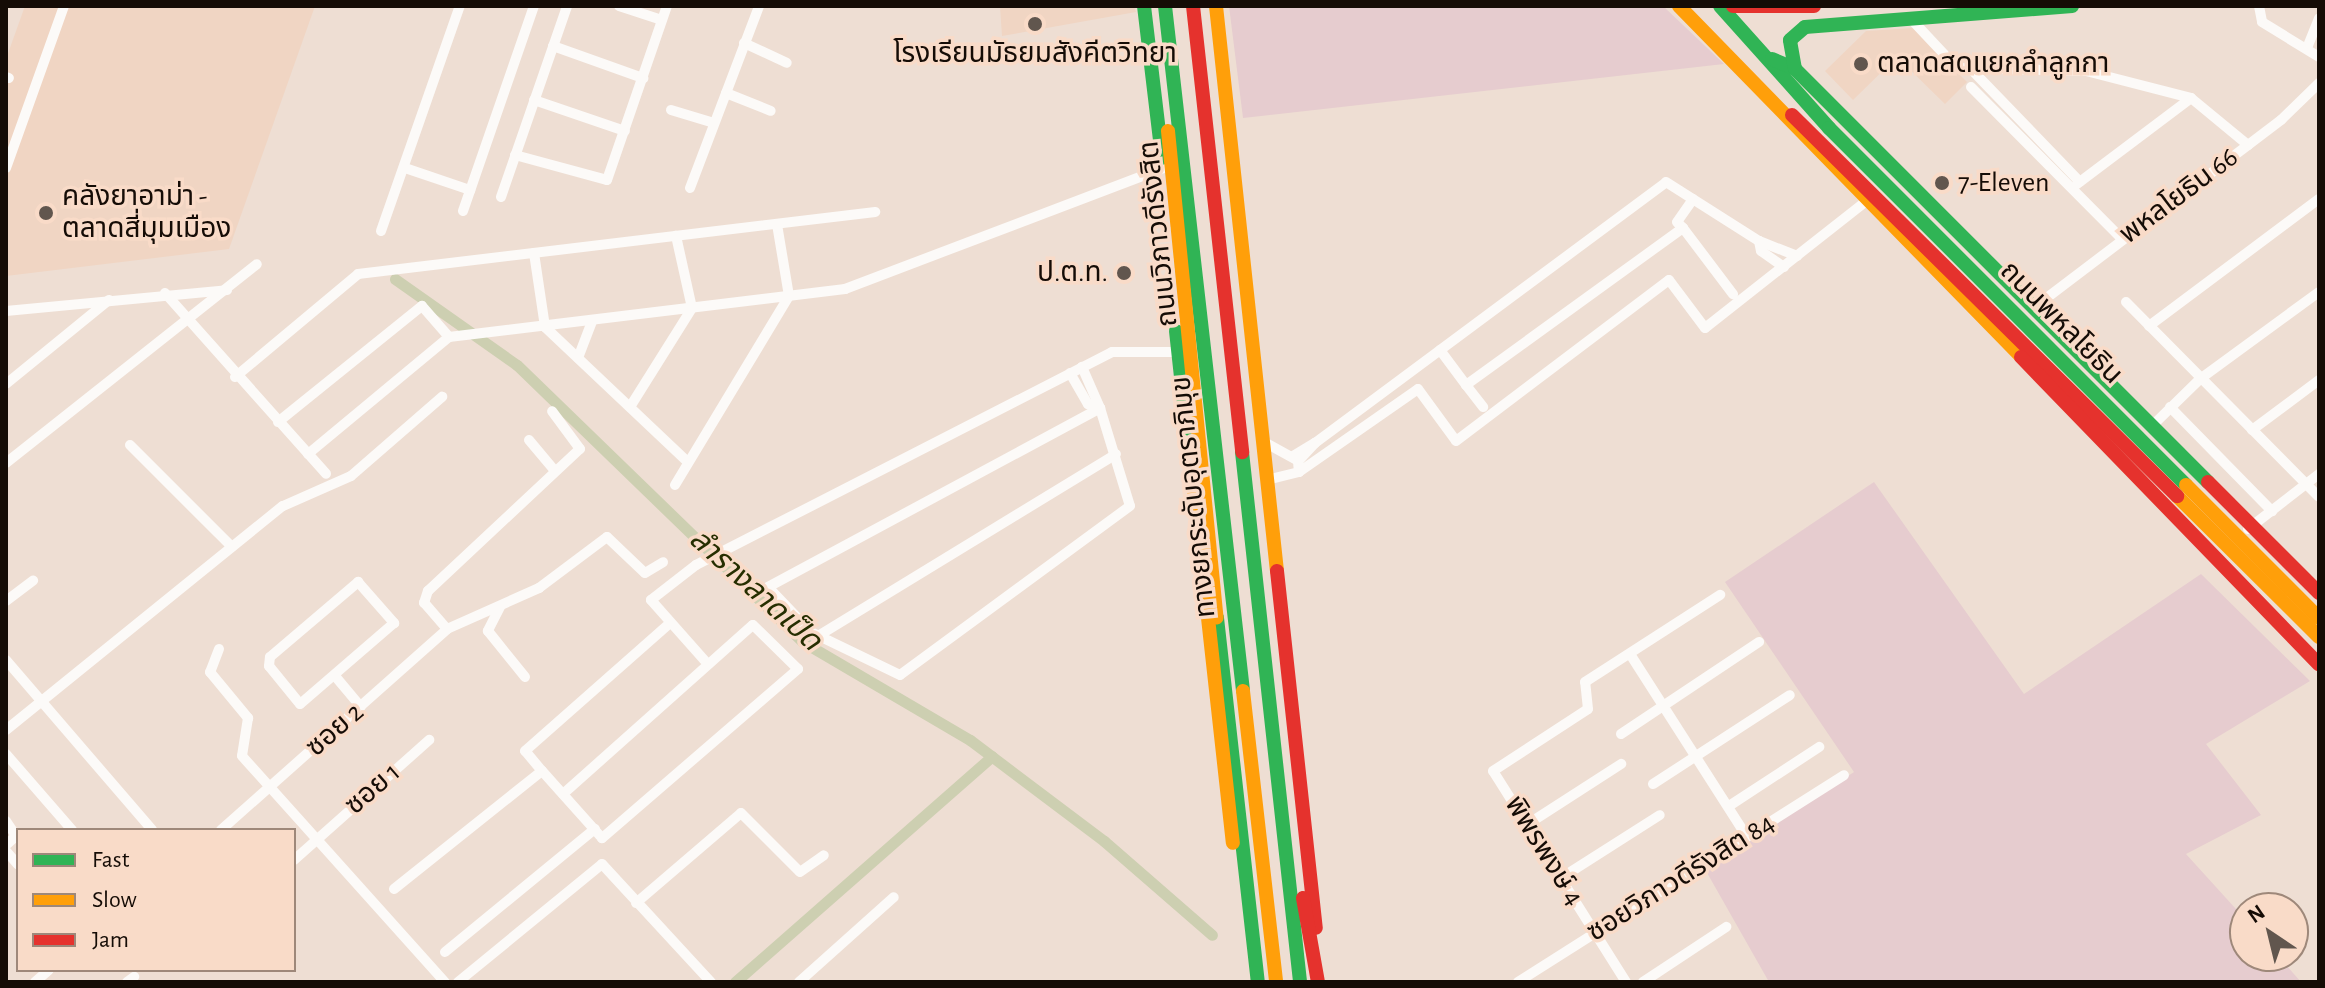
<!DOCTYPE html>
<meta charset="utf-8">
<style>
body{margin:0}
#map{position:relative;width:2325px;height:988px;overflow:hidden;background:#eeded3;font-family:"Alegreya Sans","Noto Sans Thai",sans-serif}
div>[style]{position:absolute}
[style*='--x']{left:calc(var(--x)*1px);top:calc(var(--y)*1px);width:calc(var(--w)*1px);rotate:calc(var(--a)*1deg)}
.built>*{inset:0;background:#f0d5c3}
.green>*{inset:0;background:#e6cccf}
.canal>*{height:11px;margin:-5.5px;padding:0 5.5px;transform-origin:5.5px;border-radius:5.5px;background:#cdcfb1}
.street>*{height:10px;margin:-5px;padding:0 5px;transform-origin:5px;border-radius:5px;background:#fcfaf8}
.fast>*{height:14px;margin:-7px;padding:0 7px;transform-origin:7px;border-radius:7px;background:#30b455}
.slow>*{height:14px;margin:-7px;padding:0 7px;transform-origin:7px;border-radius:7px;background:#ff9f0a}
.jam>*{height:14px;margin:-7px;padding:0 7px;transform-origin:7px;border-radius:7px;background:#e5322d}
.dots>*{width:22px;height:22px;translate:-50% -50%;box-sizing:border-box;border:4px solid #f9dbc8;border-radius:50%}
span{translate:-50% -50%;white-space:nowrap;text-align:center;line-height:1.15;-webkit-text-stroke:7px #f9dbc8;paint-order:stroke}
.poi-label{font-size:28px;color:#150c06}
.left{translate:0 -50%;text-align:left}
.right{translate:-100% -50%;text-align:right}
.street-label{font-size:28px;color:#150c06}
.water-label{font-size:30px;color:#262e00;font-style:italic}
.frame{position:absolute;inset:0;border:8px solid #150c06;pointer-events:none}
.legend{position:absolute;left:16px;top:828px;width:280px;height:144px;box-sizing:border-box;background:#f9dbc8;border:2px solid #9e887a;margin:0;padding:10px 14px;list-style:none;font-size:24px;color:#150c06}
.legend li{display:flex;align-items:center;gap:16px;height:40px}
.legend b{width:40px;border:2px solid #9e887a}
.north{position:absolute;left:2229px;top:892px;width:80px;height:80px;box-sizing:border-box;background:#f9dbc8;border:2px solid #9e887a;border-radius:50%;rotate:325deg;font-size:22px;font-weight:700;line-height:32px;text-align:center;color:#150c06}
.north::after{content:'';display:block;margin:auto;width:28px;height:36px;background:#61564e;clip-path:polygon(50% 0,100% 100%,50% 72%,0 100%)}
</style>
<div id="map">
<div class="built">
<i style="clip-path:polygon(25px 6px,315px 6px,229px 249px,6px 276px,6px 59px)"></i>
<i style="clip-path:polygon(1000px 6px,1134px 6px,1136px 12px,1002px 36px)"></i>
<i style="clip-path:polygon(1913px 28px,1967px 82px,1945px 104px,1897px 57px,1853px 100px,1825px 71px,1866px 31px)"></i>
</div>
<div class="green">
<i style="clip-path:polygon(1229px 6px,1663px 6px,1724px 64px,1243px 118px)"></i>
<i style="clip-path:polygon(1874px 482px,2024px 694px,2201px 574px,2310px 681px,2206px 744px,2261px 815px,2186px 854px,2245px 919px,2245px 956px,2278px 956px,2301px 982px,1769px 982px,1706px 871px,1854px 772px,1725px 582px)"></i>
</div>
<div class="canal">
<i style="--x:395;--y:279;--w:149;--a:35.2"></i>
<i style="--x:517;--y:365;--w:398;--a:44.1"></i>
<i style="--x:803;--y:642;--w:194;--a:30.4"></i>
<i style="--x:970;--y:740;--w:168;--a:37"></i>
<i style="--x:1104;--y:841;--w:143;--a:41"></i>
<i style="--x:735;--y:982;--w:342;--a:-41.3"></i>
</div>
<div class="street">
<i style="--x:619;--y:6;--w:45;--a:18"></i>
<i style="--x:2259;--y:6;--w:16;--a:79"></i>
<i style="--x:2262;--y:22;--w:67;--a:31.6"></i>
<i style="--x:1912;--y:20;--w:66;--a:46.8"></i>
<i style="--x:1957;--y:68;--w:129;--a:1.3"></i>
<i style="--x:2086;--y:71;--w:108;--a:14.4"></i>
<i style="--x:2191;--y:98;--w:74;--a:39.5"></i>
<i style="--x:744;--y:43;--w:47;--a:24.9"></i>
<i style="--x:553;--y:46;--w:96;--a:19.6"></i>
<i style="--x:2307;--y:48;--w:32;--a:-68"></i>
<i style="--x:1970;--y:68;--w:158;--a:46"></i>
<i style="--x:6;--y:77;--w:3;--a:18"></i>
<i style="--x:1971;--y:87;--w:214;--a:45.2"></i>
<i style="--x:726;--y:93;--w:48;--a:21.8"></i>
<i style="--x:534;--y:100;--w:96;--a:18.8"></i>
<i style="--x:671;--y:110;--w:45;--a:16.8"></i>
<i style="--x:515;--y:155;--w:95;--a:15.2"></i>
<i style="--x:607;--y:180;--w:184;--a:-71"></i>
<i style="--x:6;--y:168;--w:172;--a:-70.3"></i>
<i style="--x:405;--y:168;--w:69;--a:18.7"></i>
<i style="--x:2077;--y:184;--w:143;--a:-37"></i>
<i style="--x:690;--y:188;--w:195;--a:-69.2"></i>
<i style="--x:501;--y:197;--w:202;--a:-70.9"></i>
<i style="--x:463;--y:211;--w:217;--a:-70.9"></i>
<i style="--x:1683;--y:228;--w:83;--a:52.9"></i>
<i style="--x:381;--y:231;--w:238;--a:-70.7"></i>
<i style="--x:1759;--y:241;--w:10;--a:79"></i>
<i style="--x:1761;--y:251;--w:28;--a:35"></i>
<i style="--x:534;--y:253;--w:75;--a:81.5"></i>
<i style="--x:545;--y:327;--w:197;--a:43.4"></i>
<i style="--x:165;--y:293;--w:242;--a:48.3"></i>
<i style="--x:2126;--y:302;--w:274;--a:45.3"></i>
<i style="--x:2036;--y:306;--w:308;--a:-37.2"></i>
<i style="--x:2281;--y:120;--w:53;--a:-44.2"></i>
<i style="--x:6;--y:311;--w:222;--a:-5.4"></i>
<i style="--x:2149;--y:326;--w:212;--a:-36.8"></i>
<i style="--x:1440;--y:350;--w:44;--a:53.4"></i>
<i style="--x:1466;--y:385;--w:268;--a:-35.9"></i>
<i style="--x:1683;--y:228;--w:8;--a:-135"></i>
<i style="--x:1677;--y:222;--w:28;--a:-55"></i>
<i style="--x:578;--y:358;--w:40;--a:-69"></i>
<i style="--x:1070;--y:373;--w:36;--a:60"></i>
<i style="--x:1088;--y:404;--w:13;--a:18"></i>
<i style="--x:1100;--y:408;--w:45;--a:-113.7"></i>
<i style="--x:235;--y:377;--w:160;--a:-39.9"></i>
<i style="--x:358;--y:274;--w:521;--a:-6.84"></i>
<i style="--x:6;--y:384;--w:133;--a:-39.2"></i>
<i style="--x:1466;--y:385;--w:28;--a:52"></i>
<i style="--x:630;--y:407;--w:117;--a:-57.9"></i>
<i style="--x:692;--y:308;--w:74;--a:-102.5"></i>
<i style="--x:2170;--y:407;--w:146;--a:45.6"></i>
<i style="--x:1100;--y:408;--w:102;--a:73"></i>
<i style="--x:1130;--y:506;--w:285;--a:143.7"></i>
<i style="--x:900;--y:675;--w:99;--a:-154.2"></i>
<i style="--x:811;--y:632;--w:62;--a:-133.7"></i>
<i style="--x:768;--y:587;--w:377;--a:-28.3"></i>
<i style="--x:278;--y:422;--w:185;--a:-38.9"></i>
<i style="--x:422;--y:306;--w:41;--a:48.9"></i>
<i style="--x:2153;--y:425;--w:66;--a:-44.4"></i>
<i style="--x:2200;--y:379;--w:147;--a:-36.2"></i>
<i style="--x:2252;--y:430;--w:84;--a:-36.7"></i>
<i style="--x:529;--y:440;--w:40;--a:50"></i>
<i style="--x:1266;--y:443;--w:37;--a:29"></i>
<i style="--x:1298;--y:461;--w:11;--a:85"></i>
<i style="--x:1299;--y:472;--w:30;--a:166"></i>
<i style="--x:1315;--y:443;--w:437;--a:-36.6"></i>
<i style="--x:1666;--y:182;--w:110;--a:32.4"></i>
<i style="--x:1759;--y:241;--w:41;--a:21.5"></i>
<i style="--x:130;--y:445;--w:144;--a:45"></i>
<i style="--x:308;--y:454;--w:183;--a:-39.7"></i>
<i style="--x:449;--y:337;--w:399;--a:-6.9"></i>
<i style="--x:845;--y:289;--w:340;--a:-20.8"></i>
<i style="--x:1293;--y:456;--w:26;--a:-31"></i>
<i style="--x:1315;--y:443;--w:25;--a:133"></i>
<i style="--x:6;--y:463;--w:320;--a:-38.4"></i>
<i style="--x:1299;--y:472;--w:145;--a:-34.9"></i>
<i style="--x:1418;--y:389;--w:64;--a:53.8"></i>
<i style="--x:1456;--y:441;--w:267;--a:-37.1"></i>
<i style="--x:1669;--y:280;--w:60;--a:53.1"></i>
<i style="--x:1705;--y:328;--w:202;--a:-38.2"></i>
<i style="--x:675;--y:485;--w:221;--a:-58.9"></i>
<i style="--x:789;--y:296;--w:73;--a:-99.5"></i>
<i style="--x:2248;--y:529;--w:90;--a:-37.8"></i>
<i style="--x:358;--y:582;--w:55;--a:48.7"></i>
<i style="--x:394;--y:623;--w:124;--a:139.2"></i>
<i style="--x:300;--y:704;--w:49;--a:-129.2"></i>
<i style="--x:269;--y:666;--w:9;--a:-84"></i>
<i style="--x:270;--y:657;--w:116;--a:-40.4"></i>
<i style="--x:6;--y:601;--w:34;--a:-37"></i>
<i style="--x:500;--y:607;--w:27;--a:117"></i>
<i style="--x:488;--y:631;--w:59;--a:51.2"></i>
<i style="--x:447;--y:629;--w:35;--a:-131"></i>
<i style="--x:424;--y:603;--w:13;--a:-72"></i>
<i style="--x:428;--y:591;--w:208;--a:-43.1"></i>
<i style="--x:580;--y:449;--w:47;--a:-126.4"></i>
<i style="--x:447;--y:629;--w:101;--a:-24"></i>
<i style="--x:539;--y:588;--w:85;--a:-36.9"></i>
<i style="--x:607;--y:537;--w:52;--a:43.5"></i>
<i style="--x:645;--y:573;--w:21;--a:-31"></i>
<i style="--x:818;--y:636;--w:349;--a:-31.4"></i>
<i style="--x:219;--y:649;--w:25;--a:111"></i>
<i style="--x:210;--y:672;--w:60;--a:50.4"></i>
<i style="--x:248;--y:718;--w:38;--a:99"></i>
<i style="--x:242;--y:756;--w:304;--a:48.1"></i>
<i style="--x:1630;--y:654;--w:217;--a:57.4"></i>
<i style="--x:6;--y:660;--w:224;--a:49.3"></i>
<i style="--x:706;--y:662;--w:83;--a:-131.6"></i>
<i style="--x:651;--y:600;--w:57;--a:-37.9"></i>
<i style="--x:696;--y:565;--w:467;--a:-27.1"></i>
<i style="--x:1112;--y:352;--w:66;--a:0"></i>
<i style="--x:335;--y:676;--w:40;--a:50"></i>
<i style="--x:6;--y:730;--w:356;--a:-39"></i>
<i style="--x:283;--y:506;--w:74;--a:-23.8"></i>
<i style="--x:351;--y:476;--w:121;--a:-41"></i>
<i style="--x:1621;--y:734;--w:166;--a:-33.7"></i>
<i style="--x:6;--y:754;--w:101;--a:49"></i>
<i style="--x:1653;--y:784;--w:163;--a:-33"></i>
<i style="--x:563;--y:794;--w:254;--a:-41.7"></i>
<i style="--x:753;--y:625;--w:63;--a:44.4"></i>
<i style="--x:798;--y:669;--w:259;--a:139.2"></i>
<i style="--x:602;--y:838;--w:90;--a:-131.8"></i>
<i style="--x:542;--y:771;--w:26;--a:-130"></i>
<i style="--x:525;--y:751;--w:193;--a:-41.4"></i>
<i style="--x:1729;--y:806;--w:108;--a:-33.2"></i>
<i style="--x:6;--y:821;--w:18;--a:56"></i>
<i style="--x:16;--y:836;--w:13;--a:138"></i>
<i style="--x:1528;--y:824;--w:111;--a:-32.8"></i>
<i style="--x:221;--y:830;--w:302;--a:-41.6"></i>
<i style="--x:6;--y:851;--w:18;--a:49"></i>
<i style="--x:294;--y:860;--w:181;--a:-41.6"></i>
<i style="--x:1561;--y:878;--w:117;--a:-32.5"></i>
<i style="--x:394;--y:889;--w:189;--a:-38.6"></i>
<i style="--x:636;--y:903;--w:138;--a:-40.6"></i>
<i style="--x:741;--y:813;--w:83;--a:45"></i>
<i style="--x:800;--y:872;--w:29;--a:-35"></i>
<i style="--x:445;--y:952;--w:194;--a:-39.4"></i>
<i style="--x:35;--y:982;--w:18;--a:-41"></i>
<i style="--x:127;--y:982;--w:9;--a:-36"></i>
<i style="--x:458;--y:982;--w:186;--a:-39.3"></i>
<i style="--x:602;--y:864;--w:161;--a:47.3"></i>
<i style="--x:799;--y:982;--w:127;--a:-41.8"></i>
<i style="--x:1518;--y:982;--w:386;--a:-32.4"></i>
<i style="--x:1626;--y:982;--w:249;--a:-122.2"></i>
<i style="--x:1493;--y:771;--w:113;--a:-33.1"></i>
<i style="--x:1588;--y:709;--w:27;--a:-96"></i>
<i style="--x:1585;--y:682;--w:161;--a:-32.8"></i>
<i style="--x:1643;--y:982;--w:100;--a:-33.5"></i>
</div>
<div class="fast">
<i style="--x:1144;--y:6;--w:153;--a:83.2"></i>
<i style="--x:1165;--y:6;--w:689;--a:83.5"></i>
<i style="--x:1720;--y:6;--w:164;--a:48.2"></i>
<i style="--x:1829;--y:128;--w:505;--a:45"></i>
<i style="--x:1772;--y:59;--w:25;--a:23"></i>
<i style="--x:1795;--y:69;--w:584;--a:45"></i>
<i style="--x:1795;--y:69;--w:29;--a:-100"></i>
<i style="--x:1790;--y:40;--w:20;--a:-41"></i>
<i style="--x:1805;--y:27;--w:268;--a:-4.5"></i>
<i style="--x:1176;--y:331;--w:103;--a:83.8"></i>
<i style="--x:1242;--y:452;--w:533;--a:83.75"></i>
<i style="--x:1217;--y:618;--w:366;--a:83.6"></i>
</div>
<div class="slow">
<i style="--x:1216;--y:6;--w:568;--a:83.84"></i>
<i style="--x:1679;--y:6;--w:490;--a:45.7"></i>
<i style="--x:1168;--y:131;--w:489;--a:84.3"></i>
<i style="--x:1193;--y:482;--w:363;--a:83.7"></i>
<i style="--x:2186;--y:485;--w:188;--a:45"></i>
<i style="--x:2177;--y:496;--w:200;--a:44.8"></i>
<i style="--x:1243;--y:691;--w:293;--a:83.5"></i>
</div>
<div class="jam">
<i style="--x:1193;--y:6;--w:449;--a:83.7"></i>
<i style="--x:1733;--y:6;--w:81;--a:0"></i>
<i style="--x:1792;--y:115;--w:542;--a:44.7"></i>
<i style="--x:2021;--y:357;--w:428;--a:45.9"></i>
<i style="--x:2208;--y:482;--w:157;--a:45"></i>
<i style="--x:1277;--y:571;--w:359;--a:83.8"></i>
<i style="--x:1303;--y:898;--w:85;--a:79.9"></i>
</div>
<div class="dots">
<i style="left:1035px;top:24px;background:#61564e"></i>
<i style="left:1861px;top:64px;background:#61564e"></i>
<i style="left:1942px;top:183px;background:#61564e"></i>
<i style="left:46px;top:213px;background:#61564e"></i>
<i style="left:1124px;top:273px;background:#61564e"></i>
</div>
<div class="poi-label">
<span style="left:1035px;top:54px">โรงเรียนมัธยมสังคีตวิทยา</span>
<span class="left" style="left:1877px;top:64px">ตลาดสดแยกลำลูกกา</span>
<span class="left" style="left:1958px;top:183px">7-Eleven</span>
<span class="left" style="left:62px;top:213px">คลังยาอาม่า -<br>ตลาดสี่มุมเมือง</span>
<span class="right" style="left:1108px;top:273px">ป.ต.ท.</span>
</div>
<div class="street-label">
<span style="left:2179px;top:196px;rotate:-37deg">พหลโยธิน 66</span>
<span style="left:1159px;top:234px;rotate:-96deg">ถนนวิภาวดีรังสิต</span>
<span style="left:2061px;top:323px;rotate:45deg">ถนนพหลโยธิน</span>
<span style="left:1194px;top:497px;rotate:-96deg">ทางยกระดับอุตราภิมุข</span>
<span style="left:335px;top:730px;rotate:-41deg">ซอย 2</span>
<span style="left:373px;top:789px;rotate:-41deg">ซอย 1</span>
<span style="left:1544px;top:851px;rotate:58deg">พิพรพงษ์ 4</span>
<span style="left:1681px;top:878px;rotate:-32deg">ซอยวิภาวดีรังสิต 84</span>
</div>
<div class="water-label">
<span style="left:755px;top:590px;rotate:42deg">ลำรางลาดเป็ด</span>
</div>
<div class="frame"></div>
<ul class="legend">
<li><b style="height:10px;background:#30b455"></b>Fast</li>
<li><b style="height:10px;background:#ff9f0a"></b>Slow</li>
<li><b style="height:10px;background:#e5322d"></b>Jam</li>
</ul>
<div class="north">N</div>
</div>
